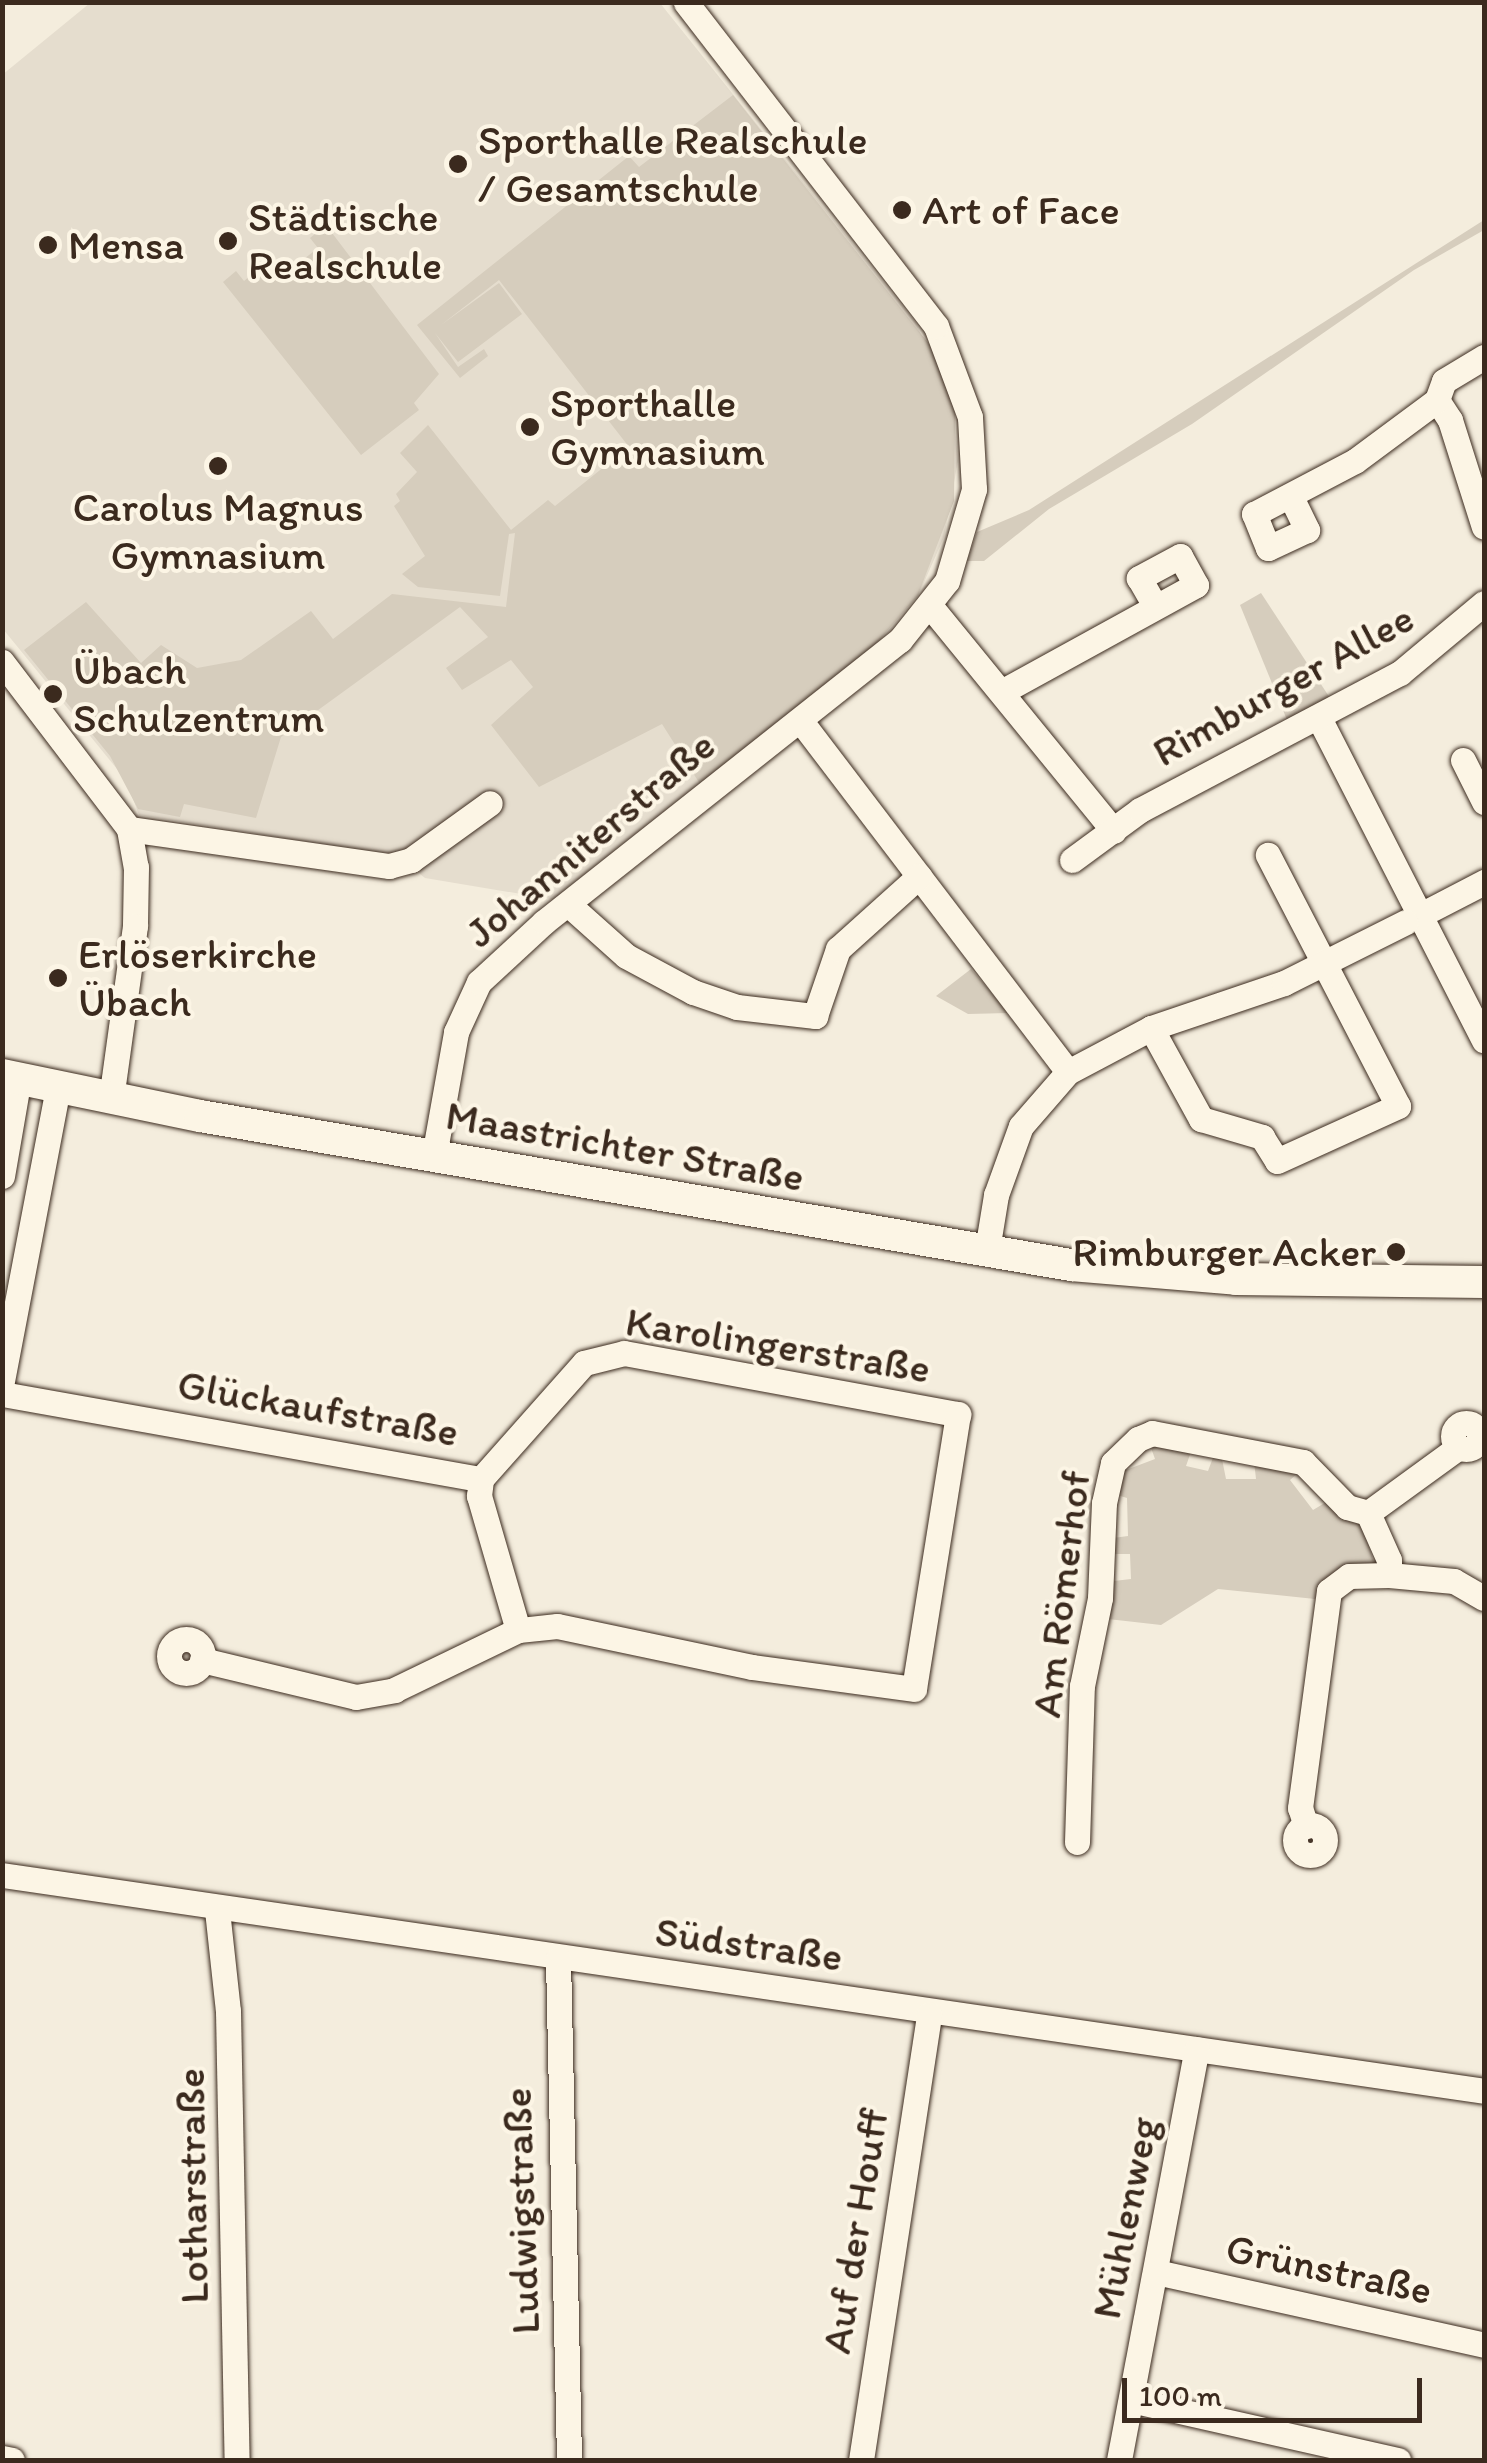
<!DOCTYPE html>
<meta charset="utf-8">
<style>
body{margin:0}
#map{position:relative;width:1487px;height:2463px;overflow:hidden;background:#f4eddd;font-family:Itim,sans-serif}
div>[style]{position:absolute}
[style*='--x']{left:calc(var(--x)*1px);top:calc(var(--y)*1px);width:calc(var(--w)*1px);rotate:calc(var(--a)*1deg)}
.built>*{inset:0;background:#e5ddce}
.green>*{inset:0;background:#d6cdbd}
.roads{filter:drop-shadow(0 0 2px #3b2a1e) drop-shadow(0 0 2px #3b2a1e)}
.street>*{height:25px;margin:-12.5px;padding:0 12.5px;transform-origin:12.5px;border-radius:12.5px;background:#fcf5e5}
.street>.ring{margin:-12.5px;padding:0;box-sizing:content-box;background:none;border:25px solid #fcf5e5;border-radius:50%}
.secondary>*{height:32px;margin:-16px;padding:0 16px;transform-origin:16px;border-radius:16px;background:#fcf5e5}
.dots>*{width:28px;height:28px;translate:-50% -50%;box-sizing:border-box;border:5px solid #fcf5e5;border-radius:50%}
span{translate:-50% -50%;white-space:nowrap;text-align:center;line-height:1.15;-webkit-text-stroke:8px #fcf5e5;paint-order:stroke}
.poi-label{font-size:42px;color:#3b2a1e}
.left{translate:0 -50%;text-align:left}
.right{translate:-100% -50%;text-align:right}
.street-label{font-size:42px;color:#3b2a1e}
.frame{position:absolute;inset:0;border:5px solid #3b2a1e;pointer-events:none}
.scale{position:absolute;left:1122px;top:2378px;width:300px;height:45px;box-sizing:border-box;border:5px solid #3b2a1e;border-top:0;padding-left:12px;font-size:30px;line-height:35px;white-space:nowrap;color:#3b2a1e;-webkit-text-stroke:8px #fcf5e5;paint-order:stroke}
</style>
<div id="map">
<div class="built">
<i style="clip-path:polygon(90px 3px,660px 3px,916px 323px,953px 408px,958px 461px,944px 537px,918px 596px,880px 642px,557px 900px,425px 878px,398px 856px,139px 815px,126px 780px,3px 629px,2px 75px)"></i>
</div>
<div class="green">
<i style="clip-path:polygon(733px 95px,940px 358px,955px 412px,954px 501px,918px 595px,875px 645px,700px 784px,662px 724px,539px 787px,491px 725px,533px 687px,511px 660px,462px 690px,446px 668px,488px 637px,460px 607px,281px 737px,256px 818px,184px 804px,180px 817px,138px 809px,110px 756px,24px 650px,86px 602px,141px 663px,161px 645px,197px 668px,241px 660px,311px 611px,333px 639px,392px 594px,506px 607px,515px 533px,509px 534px,500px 596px,418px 587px,402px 574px,425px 556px,394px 506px,400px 501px,396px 494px,417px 472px,400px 453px,428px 425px,511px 530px,548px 500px,555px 506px,629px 447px,499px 280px,441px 325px,499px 283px,522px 314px,458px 362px,435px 333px,458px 367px,484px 349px,488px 356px,460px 378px,417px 325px,629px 156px,639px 167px)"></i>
<i style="clip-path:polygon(1484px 220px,1484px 230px,1414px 270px,1192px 424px,1049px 509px,984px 561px,967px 561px,977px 532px,1029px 510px)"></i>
<i style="clip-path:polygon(326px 225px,439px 374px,414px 403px,419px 410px,361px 455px,223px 282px,236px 271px,244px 281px,263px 265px,277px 280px,318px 248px,310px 238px)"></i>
<i style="clip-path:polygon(1261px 593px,1330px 698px,1287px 720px,1240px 605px)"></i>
<i style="clip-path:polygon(971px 969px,1009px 1013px,968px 1014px,936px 996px)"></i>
<i style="clip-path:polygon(1150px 1445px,1193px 1446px,1186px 1466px,1208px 1471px,1214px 1455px,1221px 1454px,1226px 1479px,1256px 1479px,1254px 1461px,1300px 1471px,1290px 1480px,1313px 1510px,1328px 1501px,1363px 1526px,1374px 1563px,1322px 1588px,1315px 1599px,1218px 1589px,1161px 1625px,1108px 1619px,1114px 1581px,1131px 1579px,1130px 1554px,1113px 1554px,1113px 1538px,1128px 1536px,1127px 1498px,1114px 1494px,1118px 1473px,1155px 1459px)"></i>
</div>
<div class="roads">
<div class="street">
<i style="--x:1437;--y:400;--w:24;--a:57"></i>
<i style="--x:1450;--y:420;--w:112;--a:72.4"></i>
<i style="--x:1291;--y:497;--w:37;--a:64"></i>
<i style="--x:1307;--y:530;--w:43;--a:155.2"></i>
<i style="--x:1268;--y:548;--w:37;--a:-112"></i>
<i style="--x:1254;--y:514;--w:114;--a:-27.7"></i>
<i style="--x:1355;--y:461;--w:102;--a:-36.6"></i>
<i style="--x:1437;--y:400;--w:20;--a:-70"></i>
<i style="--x:1444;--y:381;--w:47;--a:-31"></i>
<i style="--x:931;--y:607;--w:289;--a:50.8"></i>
<i style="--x:2;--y:662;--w:210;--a:52.7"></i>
<i style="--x:129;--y:829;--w:39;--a:80"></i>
<i style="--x:136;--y:867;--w:59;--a:91"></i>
<i style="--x:135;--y:926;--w:174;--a:97.9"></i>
<i style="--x:1005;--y:690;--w:218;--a:-28.8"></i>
<i style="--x:1196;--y:585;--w:33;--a:-119"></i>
<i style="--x:1180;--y:556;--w:47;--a:151.8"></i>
<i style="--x:1139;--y:578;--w:32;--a:60"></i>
<i style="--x:800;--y:720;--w:442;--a:52.7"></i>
<i style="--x:1320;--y:720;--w:360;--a:62.9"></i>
<i style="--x:1463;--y:760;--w:47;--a:63.4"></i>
<i style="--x:129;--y:829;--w:263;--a:8.1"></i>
<i style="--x:389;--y:866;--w:23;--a:-15"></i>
<i style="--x:411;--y:860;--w:97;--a:-35.8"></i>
<i style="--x:1072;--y:860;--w:84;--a:-36.3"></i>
<i style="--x:1140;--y:810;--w:294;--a:-27.8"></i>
<i style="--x:1400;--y:673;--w:109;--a:-39.8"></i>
<i style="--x:569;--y:905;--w:76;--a:41.8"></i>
<i style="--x:626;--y:956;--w:76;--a:28.2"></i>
<i style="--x:693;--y:992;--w:46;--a:18.8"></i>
<i style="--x:737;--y:1007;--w:79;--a:6.6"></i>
<i style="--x:815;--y:1016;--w:71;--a:-71.1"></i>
<i style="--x:838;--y:949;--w:109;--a:-42"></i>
<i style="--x:1432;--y:909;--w:59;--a:-27.4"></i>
<i style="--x:1151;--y:1028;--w:104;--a:61.2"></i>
<i style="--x:1201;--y:1119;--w:64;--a:16.4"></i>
<i style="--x:1262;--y:1137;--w:28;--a:58"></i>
<i style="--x:1277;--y:1161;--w:133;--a:-24.4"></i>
<i style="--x:1398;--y:1106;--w:283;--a:-117.4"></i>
<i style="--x:434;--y:1156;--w:126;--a:-79.9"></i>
<i style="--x:456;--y:1032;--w:55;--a:-65.3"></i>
<i style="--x:479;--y:982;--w:88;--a:-42.7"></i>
<i style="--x:544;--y:922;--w:454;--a:-38.4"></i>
<i style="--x:900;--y:640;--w:75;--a:-51.5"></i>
<i style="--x:947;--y:581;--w:96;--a:-73.6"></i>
<i style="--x:974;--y:489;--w:72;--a:-93.2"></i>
<i style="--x:970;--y:417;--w:97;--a:-110.5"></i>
<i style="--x:936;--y:326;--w:409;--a:-127.7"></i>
<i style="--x:2;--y:1176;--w:99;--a:-80.2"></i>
<i style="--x:987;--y:1250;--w:56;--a:-80.7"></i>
<i style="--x:996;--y:1195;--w:73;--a:-70.1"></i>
<i style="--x:1021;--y:1126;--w:72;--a:-49"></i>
<i style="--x:1068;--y:1072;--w:94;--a:-27.9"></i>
<i style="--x:1151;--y:1028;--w:140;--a:-18.7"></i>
<i style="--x:1284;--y:983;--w:136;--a:-26.6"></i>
<i style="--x:624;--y:1353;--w:340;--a:10.4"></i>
<i style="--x:958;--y:1414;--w:278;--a:99.1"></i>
<i style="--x:914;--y:1689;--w:163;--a:-172.3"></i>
<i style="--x:752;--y:1667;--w:199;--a:-168.1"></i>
<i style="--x:557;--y:1626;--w:39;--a:174"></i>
<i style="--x:518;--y:1630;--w:140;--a:-106.2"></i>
<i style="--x:479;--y:1496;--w:17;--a:-83"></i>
<i style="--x:481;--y:1479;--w:155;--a:-48.4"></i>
<i style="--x:584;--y:1363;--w:41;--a:-14"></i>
<i style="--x:2;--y:1381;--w:298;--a:-79.2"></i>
<i style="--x:2;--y:1394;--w:486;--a:10.1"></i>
<i class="ring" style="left:1453px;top:1423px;width:1px;height:1px"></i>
<i style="--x:1368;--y:1513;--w:112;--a:-36"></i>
<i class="ring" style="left:169px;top:1639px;width:9px;height:9px"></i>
<i style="--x:202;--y:1660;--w:158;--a:13.5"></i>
<i style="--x:356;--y:1697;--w:39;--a:-10"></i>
<i style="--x:394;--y:1690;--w:138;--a:-25.8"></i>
<i class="ring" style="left:1295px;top:1825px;width:5px;height:5px"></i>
<i style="--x:1306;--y:1826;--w:19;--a:-108"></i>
<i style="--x:1300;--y:1808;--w:219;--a:-82.4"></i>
<i style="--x:1329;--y:1591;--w:25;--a:-37"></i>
<i style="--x:1349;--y:1576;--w:40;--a:-1.4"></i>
<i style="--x:1077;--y:1842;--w:156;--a:-88.2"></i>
<i style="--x:1082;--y:1686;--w:90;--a:-78.4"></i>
<i style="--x:1100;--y:1598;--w:95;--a:-87.6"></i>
<i style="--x:1104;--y:1503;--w:41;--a:-77.3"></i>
<i style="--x:1113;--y:1463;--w:35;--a:-44"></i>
<i style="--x:1138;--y:1439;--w:15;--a:-23"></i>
<i style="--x:1152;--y:1433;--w:154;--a:10.9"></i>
<i style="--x:1303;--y:1462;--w:63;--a:45.6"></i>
<i style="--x:1347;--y:1507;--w:22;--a:16"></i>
<i style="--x:1368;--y:1513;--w:51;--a:65.9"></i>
<i style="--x:1389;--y:1560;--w:15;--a:90"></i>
<i style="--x:1389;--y:1575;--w:65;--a:5.3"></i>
<i style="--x:1454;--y:1581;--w:34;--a:30"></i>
<i style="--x:2;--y:1875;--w:1498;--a:8.29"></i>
<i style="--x:217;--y:1910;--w:102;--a:83.8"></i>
<i style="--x:228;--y:2011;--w:449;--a:88.9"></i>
<i style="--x:558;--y:1959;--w:501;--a:88.74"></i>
<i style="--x:1156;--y:2272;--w:336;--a:12.5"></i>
<i style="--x:1131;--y:2400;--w:274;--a:12.7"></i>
<i style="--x:2;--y:2458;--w:10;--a:11"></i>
<i style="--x:861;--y:2460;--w:451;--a:-81.3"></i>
<i style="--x:1119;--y:2460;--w:418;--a:-79.3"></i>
</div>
<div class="secondary">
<i style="--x:2;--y:1075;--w:202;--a:11.7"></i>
<i style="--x:200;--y:1116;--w:884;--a:9.71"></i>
<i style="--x:1071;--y:1265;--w:166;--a:4.8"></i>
<i style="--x:1236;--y:1279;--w:248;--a:0.7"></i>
</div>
</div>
<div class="dots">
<i style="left:458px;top:164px;background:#3b2a1e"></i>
<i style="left:902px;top:210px;background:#3b2a1e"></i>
<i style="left:228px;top:241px;background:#3b2a1e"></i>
<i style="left:48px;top:245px;background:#3b2a1e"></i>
<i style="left:530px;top:427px;background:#3b2a1e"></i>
<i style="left:218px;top:466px;background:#3b2a1e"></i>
<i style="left:53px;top:694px;background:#3b2a1e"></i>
<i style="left:58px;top:978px;background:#3b2a1e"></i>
<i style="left:1396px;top:1252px;background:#3b2a1e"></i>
</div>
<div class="poi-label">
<span class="left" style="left:478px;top:164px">Sporthalle Realschule<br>/ Gesamtschule</span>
<span class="left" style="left:922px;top:210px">Art of Face</span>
<span class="left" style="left:248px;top:241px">Städtische<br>Realschule</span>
<span class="left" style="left:68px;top:245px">Mensa</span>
<span class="left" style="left:550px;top:427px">Sporthalle<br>Gymnasium</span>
<span style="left:218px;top:531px">Carolus Magnus<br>Gymnasium</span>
<span class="left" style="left:73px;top:694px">Übach<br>Schulzentrum</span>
<span class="left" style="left:78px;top:978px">Erlöserkirche<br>Übach</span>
<span class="right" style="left:1376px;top:1252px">Rimburger Acker</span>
</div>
<div class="street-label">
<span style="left:1283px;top:685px;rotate:-29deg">Rimburger Allee</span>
<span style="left:590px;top:839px;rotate:-40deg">Johanniterstraße</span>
<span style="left:625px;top:1146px;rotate:10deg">Maastrichter Straße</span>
<span style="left:778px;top:1345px;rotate:9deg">Karolingerstraße</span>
<span style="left:318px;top:1408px;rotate:10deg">Glückaufstraße</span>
<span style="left:1061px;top:1594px;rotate:-83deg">Am Römerhof</span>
<span style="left:749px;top:1944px;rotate:8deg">Südstraße</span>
<span style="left:192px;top:2186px;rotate:-91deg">Lotharstraße</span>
<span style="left:521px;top:2211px;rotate:-92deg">Ludwigstraße</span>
<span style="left:1125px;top:2218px;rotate:-79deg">Mühlenweg</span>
<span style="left:855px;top:2231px;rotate:-81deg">Auf der Houff</span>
<span style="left:1329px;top:2269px;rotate:12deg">Grünstraße</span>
</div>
<div class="frame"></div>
<div class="scale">100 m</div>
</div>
